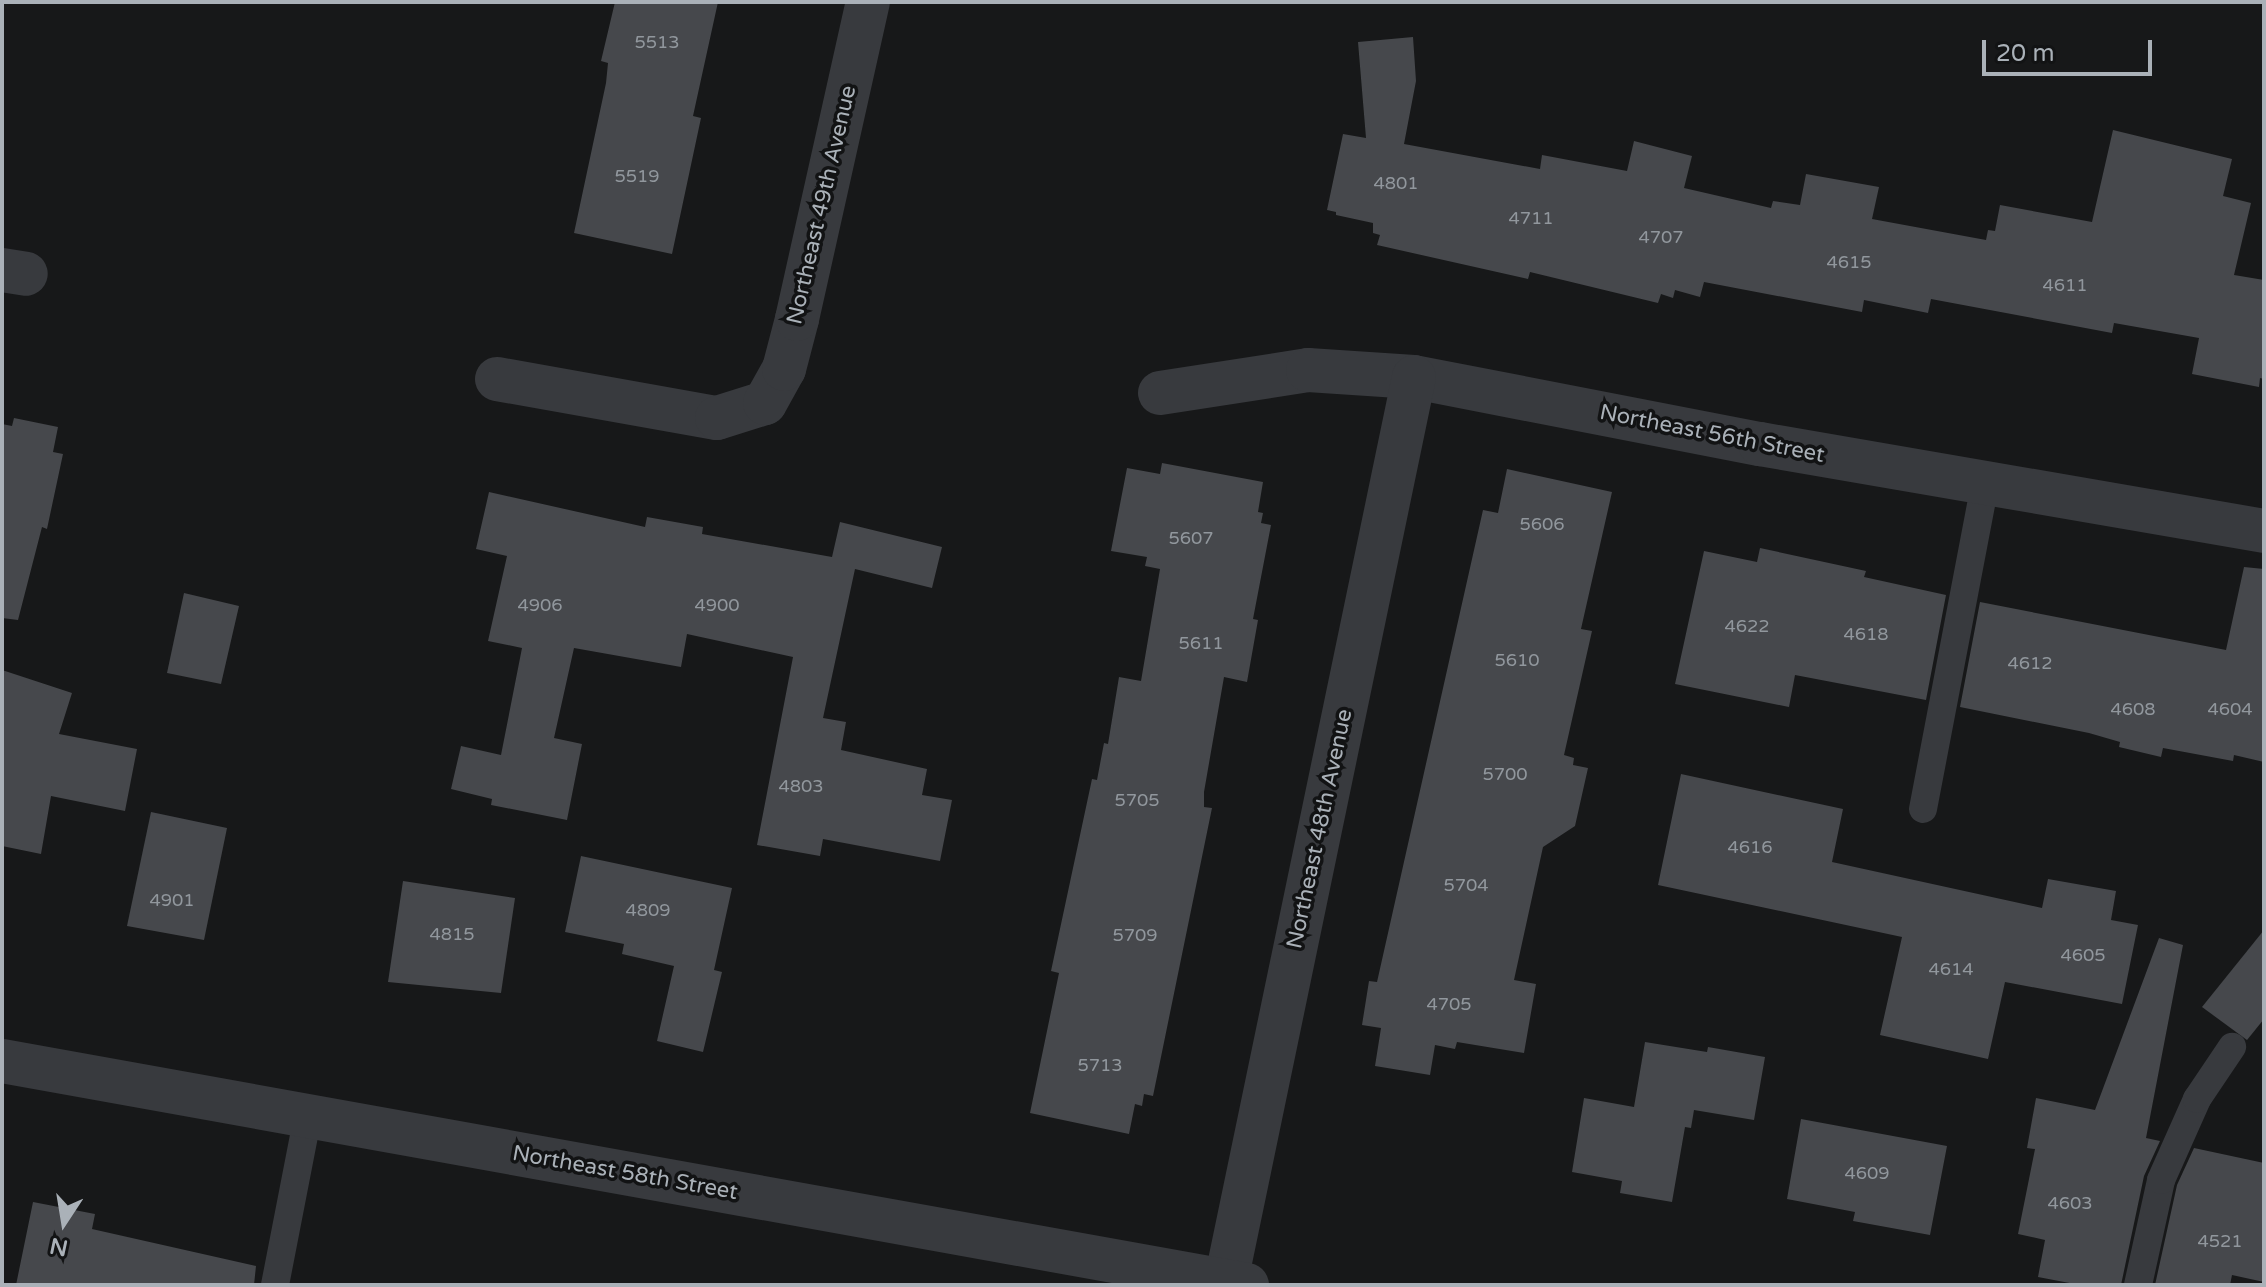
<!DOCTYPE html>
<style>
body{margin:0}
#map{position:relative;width:2266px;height:1287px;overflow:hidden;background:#171819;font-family:"Varela Round",sans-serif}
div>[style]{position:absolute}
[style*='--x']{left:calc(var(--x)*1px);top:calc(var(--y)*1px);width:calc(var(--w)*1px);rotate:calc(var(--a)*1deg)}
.building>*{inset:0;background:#46484c}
.service>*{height:28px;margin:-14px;padding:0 14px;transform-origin:14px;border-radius:14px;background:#383a3e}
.minor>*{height:44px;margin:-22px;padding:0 22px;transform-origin:22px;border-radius:22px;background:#383a3e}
.tertiary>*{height:44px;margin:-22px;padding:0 22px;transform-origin:22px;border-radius:22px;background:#383a3e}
span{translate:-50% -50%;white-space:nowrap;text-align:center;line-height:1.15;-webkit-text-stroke:7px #121314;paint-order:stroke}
.number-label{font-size:18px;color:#91979d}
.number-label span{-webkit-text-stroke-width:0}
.street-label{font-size:22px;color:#aab1b8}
.frame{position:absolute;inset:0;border:4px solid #aab1b8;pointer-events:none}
.north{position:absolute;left:24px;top:1183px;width:80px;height:80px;-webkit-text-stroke:6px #121314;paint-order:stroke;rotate:192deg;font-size:22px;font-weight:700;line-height:32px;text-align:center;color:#aab1b8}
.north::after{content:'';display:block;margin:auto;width:28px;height:36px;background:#aab1b8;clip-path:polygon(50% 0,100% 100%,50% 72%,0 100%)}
.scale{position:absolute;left:1982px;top:40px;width:170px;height:36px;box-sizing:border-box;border:4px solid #aab1b8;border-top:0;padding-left:10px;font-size:24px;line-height:28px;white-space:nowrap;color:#aab1b8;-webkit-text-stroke:6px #121314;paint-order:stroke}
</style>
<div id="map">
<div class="building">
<i style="clip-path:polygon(615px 2px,718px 2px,693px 116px,701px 118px,672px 254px,574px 233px,606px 83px,608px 63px,601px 61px)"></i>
<i style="clip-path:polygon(1413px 37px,1416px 81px,1404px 144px,1540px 169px,1542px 155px,1627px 171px,1634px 141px,1692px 156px,1684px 188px,1771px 208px,1773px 201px,1800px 205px,1806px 174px,1879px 187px,1872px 219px,1986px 240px,1988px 230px,1995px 231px,2000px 205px,2092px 222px,2113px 130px,2232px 159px,2223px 196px,2251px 203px,2234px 275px,2264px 280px,2264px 379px,2260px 378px,2259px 387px,2192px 374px,2199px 338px,2114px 323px,2112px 333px,1931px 299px,1928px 313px,1864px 300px,1862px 312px,1704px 282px,1700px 297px,1675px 290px,1673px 298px,1661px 294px,1658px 303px,1530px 272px,1528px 279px,1377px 245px,1380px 235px,1373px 233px,1373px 223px,1336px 215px,1336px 212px,1327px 210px,1343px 134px,1366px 138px,1358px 42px)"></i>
<i style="clip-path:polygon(14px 418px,58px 427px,53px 452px,63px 454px,47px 529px,42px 527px,18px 620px,2px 618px,2px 424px,12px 426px)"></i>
<i style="clip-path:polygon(1162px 463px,1263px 482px,1258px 512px,1263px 513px,1261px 523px,1271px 525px,1253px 619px,1258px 620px,1247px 682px,1224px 677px,1204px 792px,1204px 807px,1212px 808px,1153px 1096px,1144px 1094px,1142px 1106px,1135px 1104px,1129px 1134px,1030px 1113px,1059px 973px,1051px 971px,1092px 779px,1097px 780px,1104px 743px,1108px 744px,1119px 677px,1141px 681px,1160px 569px,1145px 566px,1147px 557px,1111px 551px,1127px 468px,1160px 474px)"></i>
<i style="clip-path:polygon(1507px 469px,1612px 492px,1581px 629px,1592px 631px,1564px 755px,1574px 758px,1573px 765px,1588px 768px,1575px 826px,1543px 847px,1514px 980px,1536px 984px,1524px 1053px,1457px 1042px,1455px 1049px,1435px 1045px,1430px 1075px,1375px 1066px,1381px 1028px,1362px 1025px,1369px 981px,1377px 982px,1483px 510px,1498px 513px)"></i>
<i style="clip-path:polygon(489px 492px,645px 527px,647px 517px,703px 527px,702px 534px,832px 557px,840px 522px,942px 547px,932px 588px,855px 569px,823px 718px,846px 722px,841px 750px,927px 769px,922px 795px,952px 800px,940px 861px,823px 839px,820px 856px,757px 845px,793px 657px,687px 634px,681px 667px,574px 648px,554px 738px,582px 744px,567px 820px,491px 805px,492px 799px,451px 789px,461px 746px,501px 755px,522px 648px,488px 641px,507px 556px,476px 549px)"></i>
<i style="clip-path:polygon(1760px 548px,1866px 571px,1864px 577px,1946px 595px,1926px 700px,1795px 675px,1789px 707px,1675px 684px,1704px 551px,1757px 562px)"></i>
<i style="clip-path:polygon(2244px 567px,2264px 569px,2264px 762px,2234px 755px,2233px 761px,2163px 748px,2161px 757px,2119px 747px,2120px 742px,2089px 733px,1960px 707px,1980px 602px,2226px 650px)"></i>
<i style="clip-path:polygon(184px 593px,239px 606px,221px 684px,167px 673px)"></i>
<i style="clip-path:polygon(2px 670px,72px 693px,59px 734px,137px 749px,125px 811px,51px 796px,41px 854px,2px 846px)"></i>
<i style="clip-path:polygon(1681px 774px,1843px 809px,1832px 862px,2042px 908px,2048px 879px,2116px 891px,2111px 920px,2138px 925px,2122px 1004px,2005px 982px,1988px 1059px,1880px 1035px,1902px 937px,1658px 885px)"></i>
<i style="clip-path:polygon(151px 812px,227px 828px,204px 940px,127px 926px)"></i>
<i style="clip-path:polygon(581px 856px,732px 888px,714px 970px,722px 972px,703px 1052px,657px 1041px,674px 966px,622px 954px,624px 944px,565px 932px)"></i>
<i style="clip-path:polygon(403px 881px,515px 898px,501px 993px,388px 982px)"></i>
<i style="clip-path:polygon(2264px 930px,2264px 1019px,2247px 1040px,2202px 1007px)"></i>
<i style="clip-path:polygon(2159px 938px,2183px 945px,2146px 1138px,2160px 1141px,2144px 1176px,2121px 1285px,2080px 1285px,2038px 1277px,2045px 1240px,2018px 1234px,2035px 1149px,2027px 1148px,2036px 1098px,2095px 1110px)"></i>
<i style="clip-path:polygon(1645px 1042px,1707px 1052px,1708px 1047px,1765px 1057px,1754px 1120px,1694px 1110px,1691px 1128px,1685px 1127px,1672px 1202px,1620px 1193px,1622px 1181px,1572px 1172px,1584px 1098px,1634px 1107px)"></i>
<i style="clip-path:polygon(1801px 1119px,1947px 1146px,1930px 1235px,1853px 1221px,1855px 1212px,1787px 1199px)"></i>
<i style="clip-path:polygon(2194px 1148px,2264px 1163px,2264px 1282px,2232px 1275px,2230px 1285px,2155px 1285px,2177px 1185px)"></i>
<i style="clip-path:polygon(33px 1202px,95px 1214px,92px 1229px,256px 1266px,254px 1285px,16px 1285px)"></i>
</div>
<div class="service">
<i style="--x:1923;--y:809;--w:332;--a:-79.2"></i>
<i style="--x:275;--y:1285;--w:172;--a:-79"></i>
<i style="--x:2138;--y:1285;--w:107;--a:-77.6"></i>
<i style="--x:2161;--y:1180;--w:89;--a:-66"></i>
<i style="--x:2197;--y:1099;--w:63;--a:-56.1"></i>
</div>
<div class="minor">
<i style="--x:2;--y:270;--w:24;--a:9"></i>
<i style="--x:497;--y:379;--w:223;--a:10.1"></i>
<i style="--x:717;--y:418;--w:50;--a:-17.4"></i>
<i style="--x:765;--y:403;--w:39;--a:-61"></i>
<i style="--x:784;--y:369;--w:52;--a:-75.4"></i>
<i style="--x:797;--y:319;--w:325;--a:-77.4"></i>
<i style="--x:1160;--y:393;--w:150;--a:-8.8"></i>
<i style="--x:1308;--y:370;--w:106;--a:3.8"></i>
<i style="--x:1414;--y:377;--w:352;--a:11"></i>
<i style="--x:1760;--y:444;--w:511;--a:9.79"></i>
<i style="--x:1226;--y:1281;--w:923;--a:-78.25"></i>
</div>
<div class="tertiary">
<i style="--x:2;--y:1061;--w:1265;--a:10.2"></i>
</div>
<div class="number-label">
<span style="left:657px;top:42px">5513</span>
<span style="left:637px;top:176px">5519</span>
<span style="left:1396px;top:183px">4801</span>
<span style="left:1531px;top:218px">4711</span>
<span style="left:1661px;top:237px">4707</span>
<span style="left:1849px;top:262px">4615</span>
<span style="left:2065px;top:285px">4611</span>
<span style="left:1542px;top:524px">5606</span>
<span style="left:1191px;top:538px">5607</span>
<span style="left:540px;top:605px">4906</span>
<span style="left:717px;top:605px">4900</span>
<span style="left:1747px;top:626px">4622</span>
<span style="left:1866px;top:634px">4618</span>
<span style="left:1201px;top:643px">5611</span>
<span style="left:1517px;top:660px">5610</span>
<span style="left:2030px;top:663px">4612</span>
<span style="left:2133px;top:709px">4608</span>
<span style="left:2230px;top:709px">4604</span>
<span style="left:1505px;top:774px">5700</span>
<span style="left:801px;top:786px">4803</span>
<span style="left:1137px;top:800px">5705</span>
<span style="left:1750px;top:847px">4616</span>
<span style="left:1466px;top:885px">5704</span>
<span style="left:172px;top:900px">4901</span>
<span style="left:648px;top:910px">4809</span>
<span style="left:452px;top:934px">4815</span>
<span style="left:1135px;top:935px">5709</span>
<span style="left:2083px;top:955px">4605</span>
<span style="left:1951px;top:969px">4614</span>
<span style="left:1449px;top:1004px">4705</span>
<span style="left:1100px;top:1065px">5713</span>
<span style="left:1867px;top:1173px">4609</span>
<span style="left:2070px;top:1203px">4603</span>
<span style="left:2220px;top:1241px">4521</span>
</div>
<div class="street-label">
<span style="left:822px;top:205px;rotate:-77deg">Northeast 49th Avenue</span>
<span style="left:1712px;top:434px;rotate:11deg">Northeast 56th Street</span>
<span style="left:1320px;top:829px;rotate:-78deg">Northeast 48th Avenue</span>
<span style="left:625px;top:1173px;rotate:10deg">Northeast 58th Street</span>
</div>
<div class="frame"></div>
<div class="north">N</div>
<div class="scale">20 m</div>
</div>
